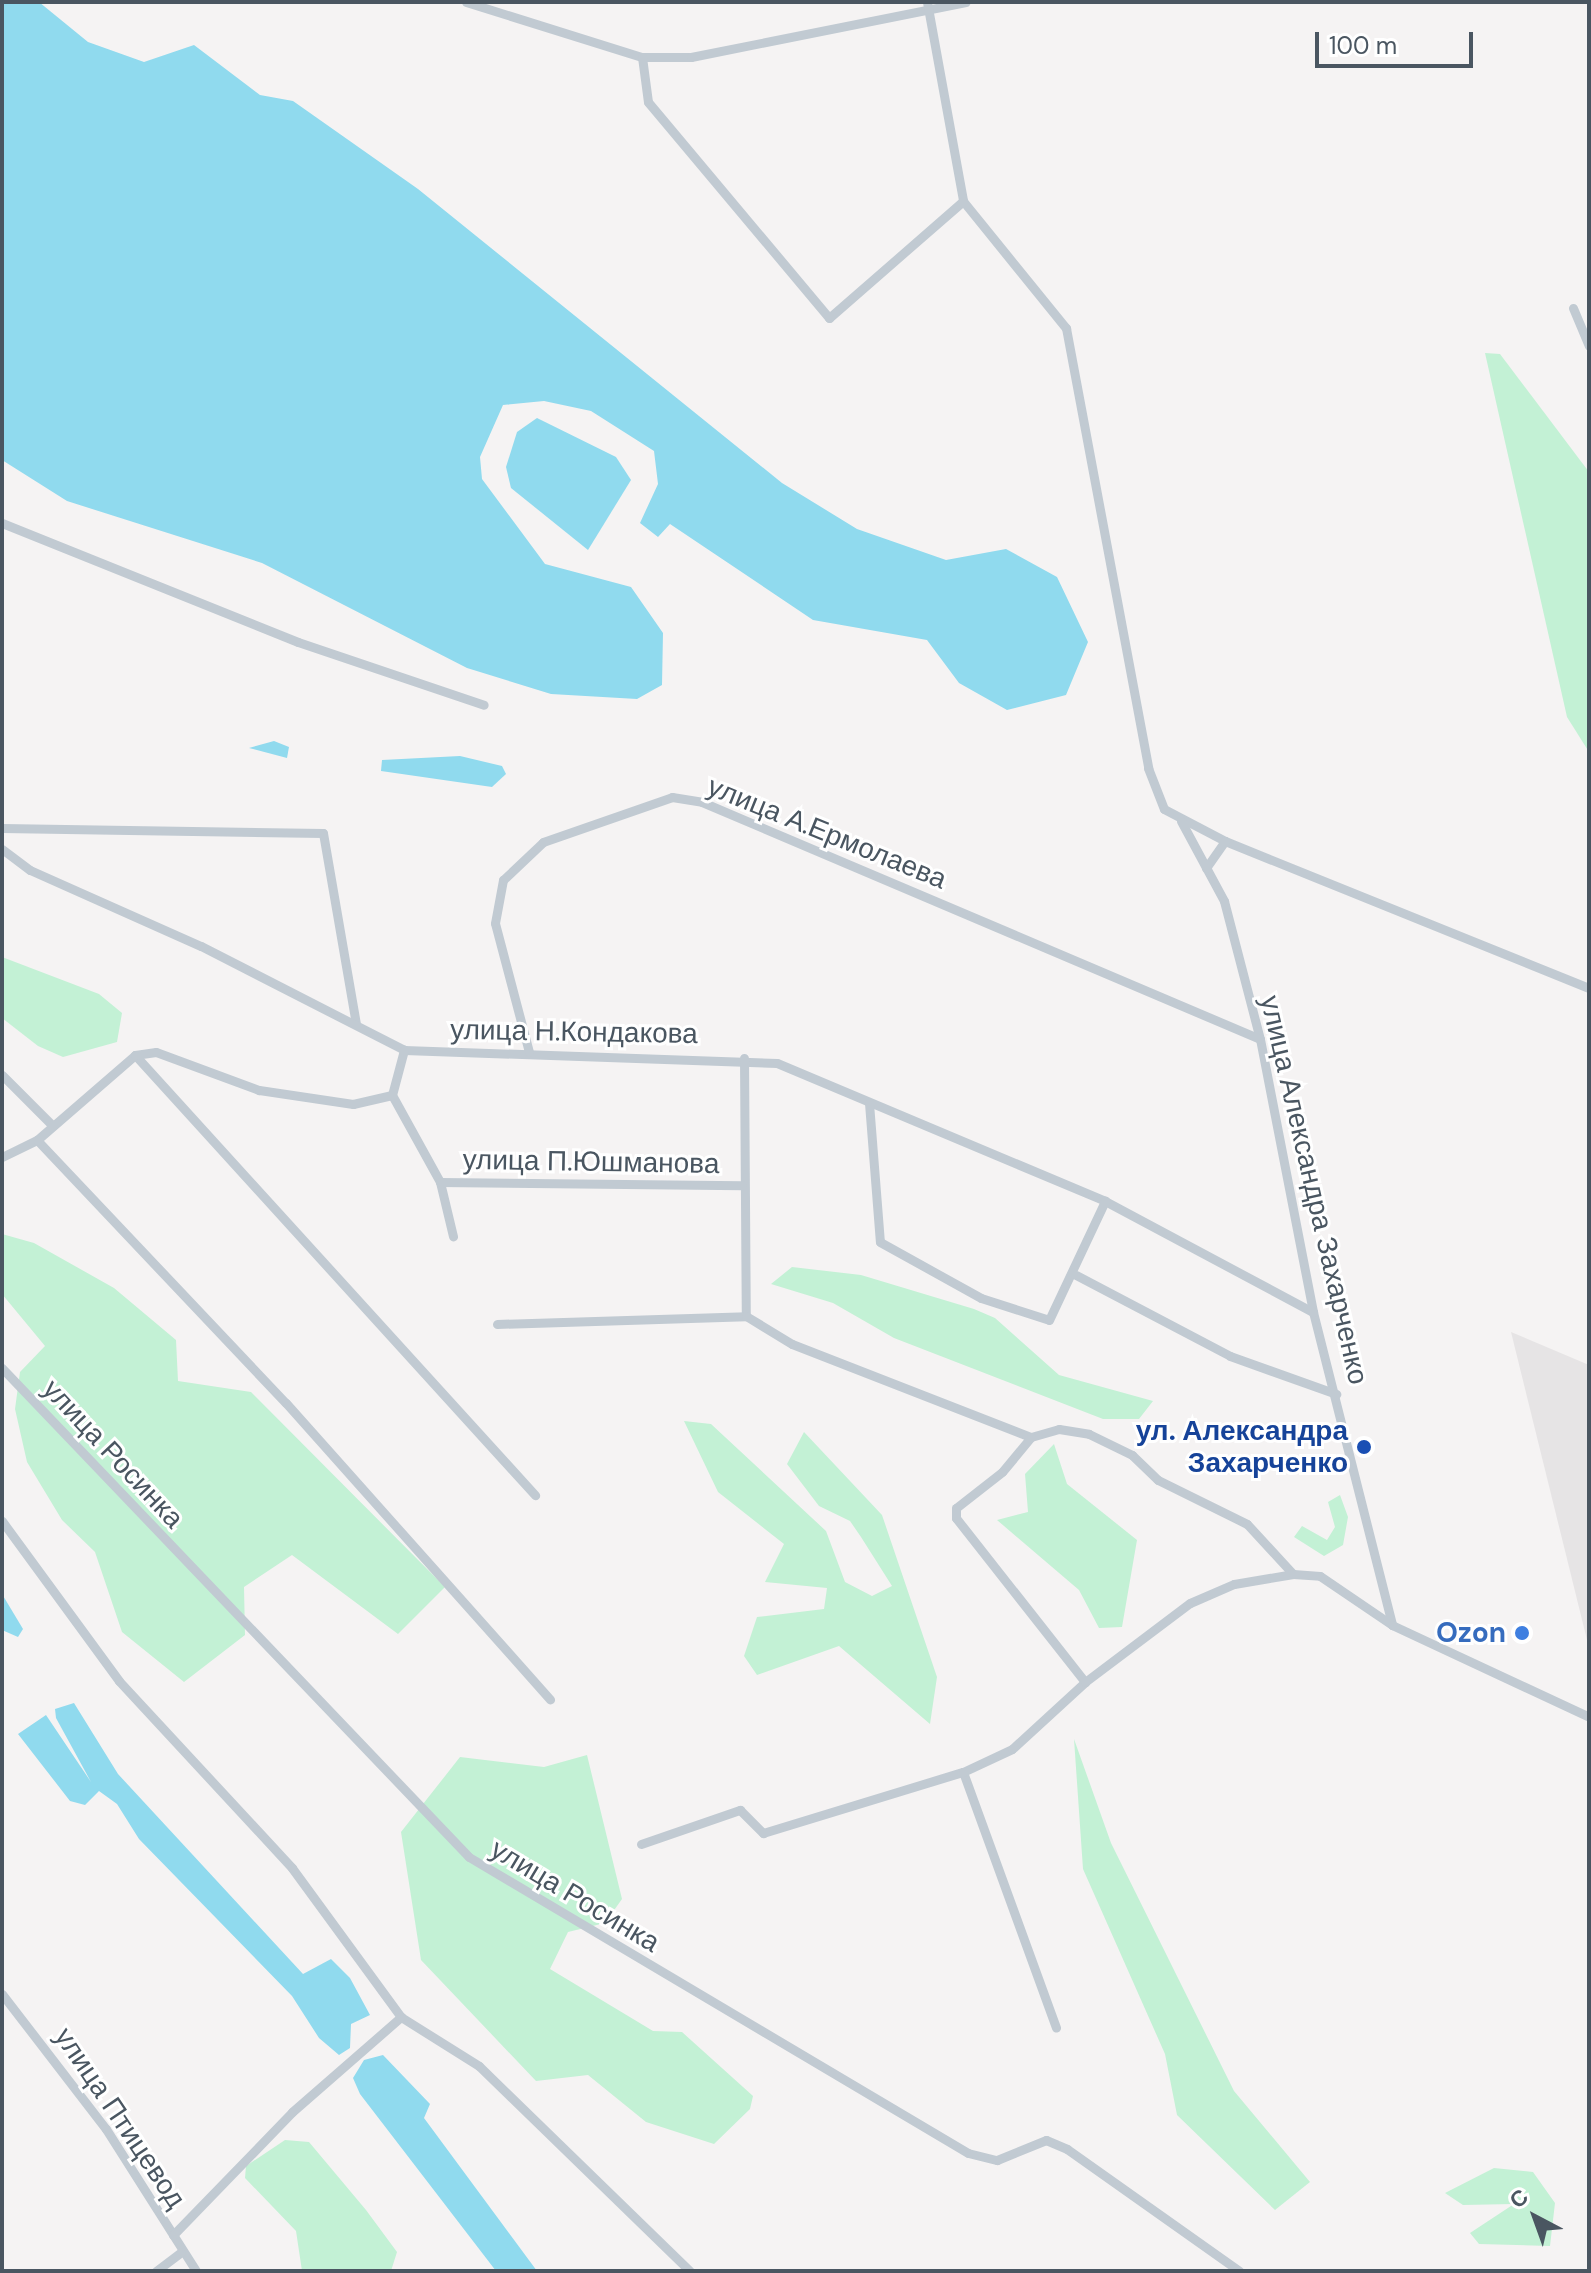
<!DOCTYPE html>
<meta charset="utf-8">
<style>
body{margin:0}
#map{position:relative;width:1591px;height:2273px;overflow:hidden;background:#f5f3f3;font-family:"DM Sans",sans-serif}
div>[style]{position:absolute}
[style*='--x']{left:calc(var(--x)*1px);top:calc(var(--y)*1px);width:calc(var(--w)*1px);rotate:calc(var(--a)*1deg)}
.education>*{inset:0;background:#e6e4e5}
.green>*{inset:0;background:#c3f1d5}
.water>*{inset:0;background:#90daee}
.street>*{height:9px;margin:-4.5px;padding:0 4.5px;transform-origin:4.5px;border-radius:4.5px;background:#c1cad2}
.dots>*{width:22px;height:22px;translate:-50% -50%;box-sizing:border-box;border:4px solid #fff;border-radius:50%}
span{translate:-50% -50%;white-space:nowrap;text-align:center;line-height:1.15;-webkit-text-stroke:6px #fff;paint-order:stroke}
.street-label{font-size:28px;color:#4a5661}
.transit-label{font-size:28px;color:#164399;font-weight:700}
.right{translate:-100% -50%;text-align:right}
.shop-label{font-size:28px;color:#366cbe;font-weight:700}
.frame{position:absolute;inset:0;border:4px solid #4a5661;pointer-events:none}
.north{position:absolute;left:1495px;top:2177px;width:80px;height:80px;-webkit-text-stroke:6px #fff;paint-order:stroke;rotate:319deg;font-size:22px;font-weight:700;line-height:32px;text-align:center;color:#4a5661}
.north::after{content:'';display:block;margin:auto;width:28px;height:36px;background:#4a5661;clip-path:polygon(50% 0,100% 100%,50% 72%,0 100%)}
.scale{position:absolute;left:1315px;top:32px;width:158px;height:36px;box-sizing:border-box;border:4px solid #4a5661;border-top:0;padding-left:10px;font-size:24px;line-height:28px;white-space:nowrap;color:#4a5661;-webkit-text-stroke:6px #fff;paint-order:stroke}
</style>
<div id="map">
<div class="education">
<i style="clip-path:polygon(1511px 1332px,1589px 1365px,1589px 1648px)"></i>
</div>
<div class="green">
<i style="clip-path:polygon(1485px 353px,1500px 354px,1589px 472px,1589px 752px,1567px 717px)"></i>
<i style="clip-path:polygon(2px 957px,99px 994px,122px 1013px,117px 1042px,63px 1057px,38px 1046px,2px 1018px)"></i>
<i style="clip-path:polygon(2px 1234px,34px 1243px,114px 1288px,176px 1340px,178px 1381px,251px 1392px,445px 1587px,398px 1634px,292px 1555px,244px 1587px,245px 1635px,184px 1682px,122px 1632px,95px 1552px,62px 1520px,27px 1462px,15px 1409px,20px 1372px,45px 1346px,2px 1294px)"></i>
<i style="clip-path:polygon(792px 1267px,861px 1275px,974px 1309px,995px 1318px,1059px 1375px,1153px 1401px,1139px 1419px,1103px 1419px,894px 1338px,833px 1303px,771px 1284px)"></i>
<i style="clip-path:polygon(684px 1421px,711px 1424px,826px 1531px,845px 1582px,872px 1596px,892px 1586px,861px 1537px,850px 1521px,819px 1506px,787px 1464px,804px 1432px,882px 1515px,937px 1677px,930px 1724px,839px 1646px,757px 1675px,744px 1656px,757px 1617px,824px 1609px,827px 1588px,765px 1582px,784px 1544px,718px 1492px)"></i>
<i style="clip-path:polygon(1054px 1444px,1067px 1484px,1137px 1540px,1122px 1627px,1099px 1628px,1079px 1590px,997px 1520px,1028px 1512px,1025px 1474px)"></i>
<i style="clip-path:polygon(1340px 1495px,1348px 1517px,1343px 1545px,1324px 1556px,1294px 1537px,1302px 1526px,1327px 1540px,1335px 1527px,1328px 1502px)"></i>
<i style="clip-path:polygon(1074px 1739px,1111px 1843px,1234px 2091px,1310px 2182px,1275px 2210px,1177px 2115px,1165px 2054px,1083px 1869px)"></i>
<i style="clip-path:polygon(587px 1755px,622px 1899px,605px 1923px,568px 1932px,550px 1969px,653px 2031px,682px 2032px,753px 2096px,750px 2109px,714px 2144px,646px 2122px,588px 2075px,536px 2081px,421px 1960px,401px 1832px,460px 1757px,544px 1767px)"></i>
<i style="clip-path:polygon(285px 2140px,309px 2142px,366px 2210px,397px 2252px,391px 2271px,302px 2271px,296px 2231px,245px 2178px,246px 2166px)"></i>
<i style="clip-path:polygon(1494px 2168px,1533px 2172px,1555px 2203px,1550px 2246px,1479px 2244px,1470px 2233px,1514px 2204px,1463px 2205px,1445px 2193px)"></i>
</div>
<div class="water">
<i style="clip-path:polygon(2px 2px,39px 2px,88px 42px,144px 62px,194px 45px,260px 95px,293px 101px,418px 189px,782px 483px,857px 529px,946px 560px,1006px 549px,1057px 577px,1088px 642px,1066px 695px,1007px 710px,959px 683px,927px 640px,813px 620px,670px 524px,658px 537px,640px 523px,658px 484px,654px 451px,591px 411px,544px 401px,503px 405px,480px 457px,482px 479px,545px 564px,631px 587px,663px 633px,662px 685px,637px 699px,551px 694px,467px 668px,262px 563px,67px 501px,2px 460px)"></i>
<i style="clip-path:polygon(537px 418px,616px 457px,631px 480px,588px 550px,511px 488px,506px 467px,517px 432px)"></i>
<i style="clip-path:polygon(274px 741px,289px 747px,287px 758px,249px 748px)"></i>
<i style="clip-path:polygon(460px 756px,502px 766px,506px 774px,492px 787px,381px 771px,382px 760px)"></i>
<i style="clip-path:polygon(2px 1594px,23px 1629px,18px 1637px,2px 1630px)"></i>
<i style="clip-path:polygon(74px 1703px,118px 1774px,303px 1974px,331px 1959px,350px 1978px,370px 2015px,351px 2024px,350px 2048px,339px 2055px,319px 2038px,292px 1996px,139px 1839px,117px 1804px,99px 1791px,85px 1805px,70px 1801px,18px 1734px,46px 1715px,91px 1782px,56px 1718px,55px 1709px)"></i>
<i style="clip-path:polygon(383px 2055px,430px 2104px,424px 2118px,537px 2271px,496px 2271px,360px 2094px,353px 2078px,364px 2060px)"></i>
</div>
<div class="street">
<i style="--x:466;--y:2;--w:184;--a:17.4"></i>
<i style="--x:642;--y:57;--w:49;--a:0"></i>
<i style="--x:691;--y:57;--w:280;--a:-11.3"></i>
<i style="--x:927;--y:2;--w:202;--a:79.7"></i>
<i style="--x:963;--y:201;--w:164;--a:51"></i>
<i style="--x:1066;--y:328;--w:448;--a:79.4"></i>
<i style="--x:1148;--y:768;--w:44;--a:68.7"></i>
<i style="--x:1164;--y:809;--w:69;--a:27.7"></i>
<i style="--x:1225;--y:841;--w:393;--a:22"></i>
<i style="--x:642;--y:57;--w:45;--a:82.4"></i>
<i style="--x:648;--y:102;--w:282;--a:50"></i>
<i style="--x:829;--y:318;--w:178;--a:-41.1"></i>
<i style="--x:1573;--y:308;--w:41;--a:67.2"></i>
<i style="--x:2;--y:523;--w:319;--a:21.9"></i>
<i style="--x:298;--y:642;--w:196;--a:18.7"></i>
<i style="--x:1181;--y:821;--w:91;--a:61.7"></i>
<i style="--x:1224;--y:901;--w:143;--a:75.4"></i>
<i style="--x:1260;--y:1039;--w:278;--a:79"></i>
<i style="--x:1313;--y:1312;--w:323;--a:75.8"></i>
<i style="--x:2;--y:828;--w:321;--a:0.9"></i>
<i style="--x:323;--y:833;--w:194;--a:80.2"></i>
<i style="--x:2;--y:849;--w:35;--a:37"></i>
<i style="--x:30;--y:870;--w:187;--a:24"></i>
<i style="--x:201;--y:946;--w:228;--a:27.1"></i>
<i style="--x:404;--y:1050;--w:373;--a:2"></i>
<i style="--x:777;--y:1063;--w:356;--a:22.8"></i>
<i style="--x:1105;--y:1201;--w:236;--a:28.1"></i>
<i style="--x:1206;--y:868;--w:33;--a:-55"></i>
<i style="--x:529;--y:1052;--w:133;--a:-104.8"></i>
<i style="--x:495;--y:923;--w:44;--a:-79.5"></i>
<i style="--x:503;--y:880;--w:55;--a:-43.5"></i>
<i style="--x:543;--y:842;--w:137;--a:-19.2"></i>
<i style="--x:672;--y:797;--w:30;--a:9"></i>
<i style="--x:702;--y:802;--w:606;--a:23.01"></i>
<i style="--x:135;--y:1055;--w:595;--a:47.73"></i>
<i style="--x:744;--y:1058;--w:258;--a:89.6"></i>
<i style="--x:2;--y:1075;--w:71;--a:45"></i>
<i style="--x:392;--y:1095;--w:99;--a:61.1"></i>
<i style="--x:440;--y:1182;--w:56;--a:76.5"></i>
<i style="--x:869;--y:1103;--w:139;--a:85.5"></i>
<i style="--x:880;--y:1242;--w:115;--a:29"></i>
<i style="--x:981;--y:1298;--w:71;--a:17.9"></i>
<i style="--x:1049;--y:1320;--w:132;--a:-64.8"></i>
<i style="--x:37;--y:1140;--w:362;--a:46.6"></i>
<i style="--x:286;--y:1403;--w:397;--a:48.3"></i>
<i style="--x:2;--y:1157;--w:39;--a:-26"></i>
<i style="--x:37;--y:1140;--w:130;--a:-40.9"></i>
<i style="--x:135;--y:1055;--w:21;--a:-8"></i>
<i style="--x:156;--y:1052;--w:110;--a:20.3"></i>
<i style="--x:259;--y:1090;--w:95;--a:8.5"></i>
<i style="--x:353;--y:1104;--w:40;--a:-13"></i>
<i style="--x:392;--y:1095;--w:47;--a:-75.1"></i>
<i style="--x:440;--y:1182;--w:302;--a:0.6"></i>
<i style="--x:1076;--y:1275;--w:174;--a:27.7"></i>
<i style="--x:1230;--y:1356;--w:113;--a:19.7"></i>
<i style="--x:497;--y:1324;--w:249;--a:-1.8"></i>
<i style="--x:746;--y:1316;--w:54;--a:31.3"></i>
<i style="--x:792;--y:1344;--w:256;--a:21.3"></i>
<i style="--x:1031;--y:1437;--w:29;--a:-16"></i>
<i style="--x:1059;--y:1429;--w:30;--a:9"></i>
<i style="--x:1089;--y:1434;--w:48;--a:26"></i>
<i style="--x:1132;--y:1455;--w:36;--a:44"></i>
<i style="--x:1158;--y:1480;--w:99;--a:26.3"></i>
<i style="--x:1247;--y:1524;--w:68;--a:47.4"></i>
<i style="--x:2;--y:1368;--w:676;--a:46.32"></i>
<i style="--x:469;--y:1857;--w:580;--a:30.68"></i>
<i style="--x:968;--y:2153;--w:30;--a:14"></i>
<i style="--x:997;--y:2160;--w:53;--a:-22.2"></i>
<i style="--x:1046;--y:2140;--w:23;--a:23"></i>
<i style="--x:1067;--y:2149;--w:211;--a:35.3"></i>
<i style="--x:1031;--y:1437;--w:45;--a:129.6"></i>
<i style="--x:1002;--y:1472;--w:58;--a:142"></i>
<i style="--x:956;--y:1508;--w:10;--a:90"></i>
<i style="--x:956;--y:1518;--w:209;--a:51.8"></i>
<i style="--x:2;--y:1521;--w:198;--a:53.8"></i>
<i style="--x:119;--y:1681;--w:255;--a:47.2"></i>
<i style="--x:292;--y:1868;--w:185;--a:53.8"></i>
<i style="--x:401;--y:2017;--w:92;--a:32.1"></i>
<i style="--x:479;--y:2066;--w:294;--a:44.2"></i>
<i style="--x:963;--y:1772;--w:272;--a:70"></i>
<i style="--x:641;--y:1844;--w:105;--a:-19"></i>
<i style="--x:740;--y:1810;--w:33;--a:45"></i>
<i style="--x:763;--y:1833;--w:209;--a:-17"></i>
<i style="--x:963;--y:1772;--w:54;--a:-25.1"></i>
<i style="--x:1012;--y:1749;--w:99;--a:-42.5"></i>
<i style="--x:1085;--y:1682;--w:131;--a:-37"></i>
<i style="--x:1190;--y:1603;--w:48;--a:-23.4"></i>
<i style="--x:1234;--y:1584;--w:60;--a:-9.6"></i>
<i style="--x:1293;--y:1574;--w:27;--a:4"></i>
<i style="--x:1320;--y:1576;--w:87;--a:34.2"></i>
<i style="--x:1392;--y:1625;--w:217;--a:25"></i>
<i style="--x:2;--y:1994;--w:170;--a:52.4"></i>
<i style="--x:106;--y:2129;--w:168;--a:57.6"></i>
<i style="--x:173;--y:2235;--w:171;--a:-45.9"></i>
<i style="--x:292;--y:2112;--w:145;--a:-41.1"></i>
<i style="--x:156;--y:2271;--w:31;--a:-37"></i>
</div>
<div class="dots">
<i style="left:1364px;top:1447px;background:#1a4fb4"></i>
<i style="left:1522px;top:1633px;background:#3f7fe0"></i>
</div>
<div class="street-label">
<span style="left:827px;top:833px;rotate:22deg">улица А.Ермолаева</span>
<span style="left:574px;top:1032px;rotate:1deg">улица Н.Кондакова</span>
<span style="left:591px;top:1162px;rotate:1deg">улица П.Юшманова</span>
<span style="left:1314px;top:1190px;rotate:77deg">улица Александра Захарченко</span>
<span style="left:113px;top:1454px;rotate:47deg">улица Росинка</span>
<span style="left:575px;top:1896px;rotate:31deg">улица Росинка</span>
<span style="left:120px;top:2118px;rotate:56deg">улица Птицевод</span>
</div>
<div class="transit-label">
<span class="right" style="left:1348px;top:1447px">ул. Александра<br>Захарченко</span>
</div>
<div class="shop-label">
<span class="right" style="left:1506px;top:1633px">Ozon</span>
</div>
<div class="frame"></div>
<div class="north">С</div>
<div class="scale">100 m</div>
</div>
